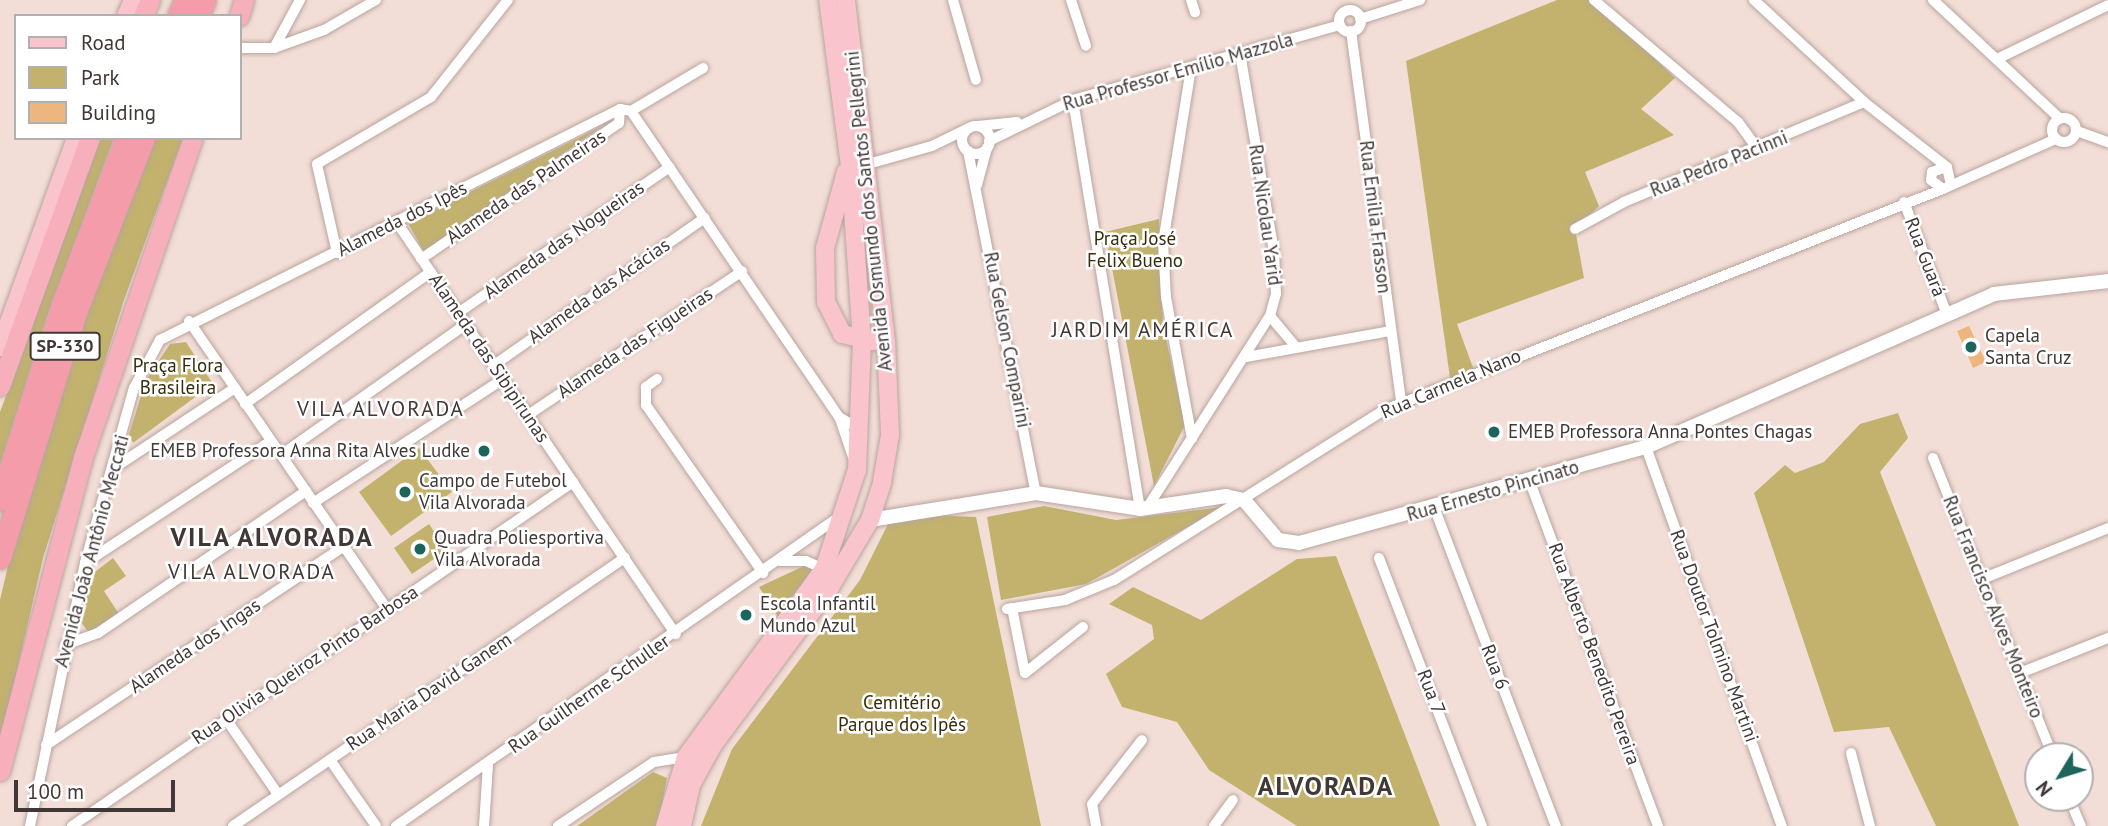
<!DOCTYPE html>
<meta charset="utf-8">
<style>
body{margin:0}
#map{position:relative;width:2108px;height:826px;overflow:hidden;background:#f3ded7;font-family:"PT Sans",sans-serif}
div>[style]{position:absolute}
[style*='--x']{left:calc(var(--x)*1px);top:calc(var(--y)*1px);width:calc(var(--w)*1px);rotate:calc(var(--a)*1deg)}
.green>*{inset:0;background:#c2b26e}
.building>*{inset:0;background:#ecb67e}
.roads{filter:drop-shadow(0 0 2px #b8a49e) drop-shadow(0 0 2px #b8a49e)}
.minor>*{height:10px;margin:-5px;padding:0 5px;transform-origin:5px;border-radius:5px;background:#fff}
.minor>.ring{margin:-5px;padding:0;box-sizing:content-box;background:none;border:10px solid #fff;border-radius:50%}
.tertiary>*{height:14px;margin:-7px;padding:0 7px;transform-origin:7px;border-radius:7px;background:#fff}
.primary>*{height:18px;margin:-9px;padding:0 9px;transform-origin:9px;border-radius:9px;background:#f9c4cc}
.trunk>*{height:19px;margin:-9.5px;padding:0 9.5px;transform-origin:9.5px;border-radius:9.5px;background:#f7b0bb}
.motorway>*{height:21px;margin:-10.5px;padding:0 10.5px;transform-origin:10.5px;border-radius:10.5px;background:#f59caa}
.dots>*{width:19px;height:19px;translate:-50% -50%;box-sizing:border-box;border:4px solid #fff;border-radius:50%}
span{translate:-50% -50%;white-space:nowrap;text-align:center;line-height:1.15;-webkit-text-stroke:5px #fff;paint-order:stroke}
.shield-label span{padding:2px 5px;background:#fff;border:2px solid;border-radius:5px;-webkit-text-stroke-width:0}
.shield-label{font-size:18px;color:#403836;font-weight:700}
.street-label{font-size:19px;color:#403836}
.park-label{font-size:19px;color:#352e0d}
.poi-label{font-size:19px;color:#403836}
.left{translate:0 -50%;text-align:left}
.right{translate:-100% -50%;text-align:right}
.neighbourhood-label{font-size:21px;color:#403836;letter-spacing:2px}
.district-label{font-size:26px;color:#403836;font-weight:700;letter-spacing:2px}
.legend{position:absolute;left:14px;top:14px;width:228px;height:126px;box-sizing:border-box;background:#fff;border:2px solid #b3afaf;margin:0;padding:9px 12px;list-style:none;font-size:21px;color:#403836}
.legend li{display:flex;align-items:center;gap:14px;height:35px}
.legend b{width:35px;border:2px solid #b3afaf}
.north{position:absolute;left:2024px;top:742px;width:70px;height:70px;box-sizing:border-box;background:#fff;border:2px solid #b3afaf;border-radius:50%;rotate:232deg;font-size:19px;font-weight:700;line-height:28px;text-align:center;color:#403836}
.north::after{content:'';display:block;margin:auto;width:24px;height:32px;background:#1c655c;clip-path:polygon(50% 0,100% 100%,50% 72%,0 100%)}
.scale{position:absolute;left:14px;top:780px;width:161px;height:32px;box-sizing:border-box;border:4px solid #403836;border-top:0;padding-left:9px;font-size:21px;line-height:24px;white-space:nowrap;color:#403836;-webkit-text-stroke:5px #fff;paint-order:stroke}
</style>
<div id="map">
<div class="green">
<i style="clip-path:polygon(1557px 0,1593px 0,1675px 78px,1641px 109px,1674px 135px,1585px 172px,1599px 206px,1575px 229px,1584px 278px,1457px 324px,1475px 373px,1450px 378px,1406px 61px)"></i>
<i style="clip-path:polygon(602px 126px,424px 252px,408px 223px)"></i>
<i style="clip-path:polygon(101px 138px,114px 138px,47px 316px,0 465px,0 412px)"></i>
<i style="clip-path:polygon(149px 138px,183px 138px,124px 300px,43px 558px,0 744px,0 600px,10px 557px,80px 322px)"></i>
<i style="clip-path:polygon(1159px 219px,1163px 325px,1185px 425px,1154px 486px,1105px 232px)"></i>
<i style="clip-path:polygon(186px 342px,213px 384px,133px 443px,129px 434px,146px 380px,170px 344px)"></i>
<i style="clip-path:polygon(1898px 413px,1908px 438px,1880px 472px,2019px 826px,1936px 826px,1889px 727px,1834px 732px,1754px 493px,1785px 465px,1795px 473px,1824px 462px,1860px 424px)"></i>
<i style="clip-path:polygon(419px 448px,452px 492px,391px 536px,359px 492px)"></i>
<i style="clip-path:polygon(1044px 506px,1116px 520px,1223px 507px,1086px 584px,1001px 600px,987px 517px)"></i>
<i style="clip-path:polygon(930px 515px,976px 517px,1041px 826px,701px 826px,732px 749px,860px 580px,888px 524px)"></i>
<i style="clip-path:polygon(429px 524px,447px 550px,412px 574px,394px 548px)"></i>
<i style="clip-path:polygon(1336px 556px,1440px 826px,1297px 826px,1209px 770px,1177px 722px,1122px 707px,1106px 674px,1154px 639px,1152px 625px,1109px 604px,1133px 587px,1201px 620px,1297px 559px)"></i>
<i style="clip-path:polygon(113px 558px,126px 576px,104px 591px,119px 614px,89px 633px,81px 622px,87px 578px)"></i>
<i style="clip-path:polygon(819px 559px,779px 618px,759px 587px)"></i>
<i style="clip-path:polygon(653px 772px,667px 778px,658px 826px,577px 826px)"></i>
</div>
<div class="building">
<i style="clip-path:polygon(1969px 326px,1986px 362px,1973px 368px,1957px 331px)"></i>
</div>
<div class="roads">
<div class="minor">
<i style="--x:953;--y:0;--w:83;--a:74"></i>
<i style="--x:1071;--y:0;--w:48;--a:71.9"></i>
<i style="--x:1191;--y:0;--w:13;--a:72"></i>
<i style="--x:1594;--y:0;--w:189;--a:40.3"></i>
<i style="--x:1738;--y:122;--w:34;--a:54"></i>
<i style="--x:1754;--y:0;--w:150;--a:42.8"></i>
<i style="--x:1864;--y:102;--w:105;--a:38.1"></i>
<i style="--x:1933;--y:0;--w:173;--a:43.1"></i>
<i class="ring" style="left:1339px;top:10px;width:12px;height:12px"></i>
<i style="--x:1360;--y:19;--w:63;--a:-17.6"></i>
<i style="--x:1351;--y:31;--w:375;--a:82.3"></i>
<i style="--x:240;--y:48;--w:34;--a:0"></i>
<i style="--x:274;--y:48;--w:53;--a:-19.8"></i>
<i style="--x:324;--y:30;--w:60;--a:-30"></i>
<i style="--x:274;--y:48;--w:55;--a:-61.6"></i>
<i style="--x:1997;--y:59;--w:123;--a:-25.9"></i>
<i style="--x:1191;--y:68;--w:176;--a:99.1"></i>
<i style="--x:1163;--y:242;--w:55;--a:86.9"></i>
<i style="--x:1166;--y:297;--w:144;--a:79.6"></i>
<i style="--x:1073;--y:100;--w:414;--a:80.7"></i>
<i style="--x:631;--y:111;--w:370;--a:55.8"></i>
<i style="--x:839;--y:417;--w:27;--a:31"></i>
<i class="ring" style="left:2052px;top:118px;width:14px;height:14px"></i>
<i style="--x:978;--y:126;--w:39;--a:-6"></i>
<i class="ring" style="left:962px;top:126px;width:18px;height:18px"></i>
<i style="--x:2077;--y:131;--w:33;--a:20"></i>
<i style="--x:989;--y:141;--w:93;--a:-26"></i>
<i style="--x:1073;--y:100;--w:277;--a:-15.7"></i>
<i style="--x:968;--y:151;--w:349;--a:78.8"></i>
<i style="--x:868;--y:164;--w:66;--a:-15.7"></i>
<i style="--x:932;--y:146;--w:41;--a:-25.9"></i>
<i style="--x:977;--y:185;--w:39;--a:-75"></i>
<i style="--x:1951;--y:185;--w:18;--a:-103"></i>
<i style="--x:1947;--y:167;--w:16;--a:162"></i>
<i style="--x:1932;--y:172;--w:8;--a:97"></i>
<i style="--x:1931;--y:180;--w:15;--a:37"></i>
<i style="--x:1943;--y:189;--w:124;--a:-23.9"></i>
<i style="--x:1904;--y:202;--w:118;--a:69.1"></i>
<i style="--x:396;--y:221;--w:499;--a:55.9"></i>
<i style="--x:1575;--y:229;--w:56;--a:-28.9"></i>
<i style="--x:1624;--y:202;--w:260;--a:-22.6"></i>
<i style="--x:337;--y:253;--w:91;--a:-102.7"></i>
<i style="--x:317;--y:164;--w:132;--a:-30.4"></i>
<i style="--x:431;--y:97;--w:124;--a:-51.6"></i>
<i style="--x:421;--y:259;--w:240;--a:-34.5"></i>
<i style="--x:619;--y:123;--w:14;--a:-86"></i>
<i style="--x:458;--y:313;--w:257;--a:-34.6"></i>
<i style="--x:1270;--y:316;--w:40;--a:50"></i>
<i style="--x:189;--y:321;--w:349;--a:55.5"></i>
<i style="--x:1246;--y:357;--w:146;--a:-10.2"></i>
<i style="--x:494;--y:365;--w:257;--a:-34.9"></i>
<i style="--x:657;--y:379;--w:14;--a:144"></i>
<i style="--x:646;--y:387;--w:18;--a:90"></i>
<i style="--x:646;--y:405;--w:205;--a:55.1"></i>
<i style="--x:245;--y:404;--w:228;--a:-35.4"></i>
<i style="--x:528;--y:415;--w:258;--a:-33.9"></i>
<i style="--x:840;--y:419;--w:40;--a:71.1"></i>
<i style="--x:1646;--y:447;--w:403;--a:70.3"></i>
<i style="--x:281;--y:455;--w:227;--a:-35.3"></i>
<i style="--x:1933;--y:458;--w:321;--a:68.1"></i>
<i style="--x:114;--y:468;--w:145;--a:-33.5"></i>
<i style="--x:1530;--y:482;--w:367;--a:69.6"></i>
<i style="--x:313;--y:503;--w:227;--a:-33.1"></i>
<i style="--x:1434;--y:507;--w:342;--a:69.1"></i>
<i style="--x:1147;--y:508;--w:228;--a:-57.4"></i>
<i style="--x:1270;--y:316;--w:23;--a:-75"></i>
<i style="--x:1276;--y:294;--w:42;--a:-92.7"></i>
<i style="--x:1274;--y:252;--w:201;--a:-99.7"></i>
<i style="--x:1379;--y:558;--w:287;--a:69"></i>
<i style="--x:780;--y:561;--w:26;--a:0"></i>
<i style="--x:806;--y:561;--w:20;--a:24"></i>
<i style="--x:85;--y:563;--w:222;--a:-33.3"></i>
<i style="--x:1982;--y:579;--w:136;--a:-22"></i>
<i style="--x:1012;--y:608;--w:66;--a:78.7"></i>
<i style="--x:1025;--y:673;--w:74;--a:-38.4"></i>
<i style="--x:1007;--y:609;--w:59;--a:-8.8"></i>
<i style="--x:1065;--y:600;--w:53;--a:-22.2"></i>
<i style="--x:1114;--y:580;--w:317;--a:-32.2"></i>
<i style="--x:1382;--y:411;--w:603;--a:-21.59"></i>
<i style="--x:65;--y:645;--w:35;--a:-20"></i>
<i style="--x:98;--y:633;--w:252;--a:-34.3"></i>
<i style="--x:2020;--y:673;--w:95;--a:-21.7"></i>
<i style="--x:226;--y:719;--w:91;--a:55.3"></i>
<i style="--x:46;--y:745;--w:358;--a:-33.7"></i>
<i style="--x:1851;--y:753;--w:75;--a:75.4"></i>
<i style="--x:330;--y:760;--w:80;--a:55.1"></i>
<i style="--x:2069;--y:798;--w:30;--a:67"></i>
<i style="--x:30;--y:826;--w:269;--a:-78.2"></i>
<i style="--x:85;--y:563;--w:182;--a:-74.4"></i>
<i style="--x:134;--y:388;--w:55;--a:-61.6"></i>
<i style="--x:160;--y:340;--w:515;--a:-26.66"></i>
<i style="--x:620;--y:109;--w:11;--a:10"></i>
<i style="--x:631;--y:111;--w:84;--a:-30.8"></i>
<i style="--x:72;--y:826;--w:608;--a:-34.47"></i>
<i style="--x:233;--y:826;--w:475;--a:-34.4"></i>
<i style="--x:396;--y:826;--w:540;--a:-34.9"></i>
<i style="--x:484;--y:826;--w:62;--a:-86.3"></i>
<i style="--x:558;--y:826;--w:115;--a:-33.7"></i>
<i style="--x:654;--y:762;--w:32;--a:-9"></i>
<i style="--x:1096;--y:826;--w:22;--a:-100"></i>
<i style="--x:1092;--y:804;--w:81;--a:-52"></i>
<i style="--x:1214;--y:826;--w:32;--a:-54"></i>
</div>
<div class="tertiary">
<i style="--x:870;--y:520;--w:168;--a:-9.2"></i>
<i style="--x:1036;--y:493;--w:105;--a:8.7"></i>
<i style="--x:1140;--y:509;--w:87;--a:-8.6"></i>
<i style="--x:1226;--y:496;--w:18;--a:13"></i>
<i style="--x:1244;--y:500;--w:52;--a:49.6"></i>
<i style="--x:1278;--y:540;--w:21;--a:8"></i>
<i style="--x:1299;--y:543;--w:360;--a:-15.5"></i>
<i style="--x:1646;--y:447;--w:380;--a:-23.7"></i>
<i style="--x:1994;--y:294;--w:115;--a:-6.5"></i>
</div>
<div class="primary">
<i style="--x:126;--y:16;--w:17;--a:-66"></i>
<i style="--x:846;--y:172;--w:79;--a:105.4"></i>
<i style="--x:825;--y:248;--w:54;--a:88.9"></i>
<i style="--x:826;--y:302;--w:36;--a:63"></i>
<i style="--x:842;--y:334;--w:32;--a:13"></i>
<i style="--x:0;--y:347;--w:222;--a:-70"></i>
<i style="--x:665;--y:826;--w:72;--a:-73.1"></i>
<i style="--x:686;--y:757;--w:233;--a:-53.7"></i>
<i style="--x:824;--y:569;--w:104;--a:-71.6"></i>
<i style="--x:857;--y:470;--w:128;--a:-87.8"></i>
<i style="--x:862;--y:342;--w:176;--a:-93.9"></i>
<i style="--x:850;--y:166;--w:167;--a:-97.5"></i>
<i style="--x:682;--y:826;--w:42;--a:-77.6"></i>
<i style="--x:691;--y:785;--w:46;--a:-61.2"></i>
<i style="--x:713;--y:745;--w:197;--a:-53.5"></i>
<i style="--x:830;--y:587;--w:78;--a:-59.2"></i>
<i style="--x:870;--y:520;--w:40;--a:-72"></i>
<i style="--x:882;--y:482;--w:48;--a:-80.3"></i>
<i style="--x:890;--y:435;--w:94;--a:-92.4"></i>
<i style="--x:886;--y:341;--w:343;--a:-96.7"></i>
</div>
<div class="trunk">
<i style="--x:143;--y:16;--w:17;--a:-66"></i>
<i style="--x:239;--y:16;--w:17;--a:-73"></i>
<i style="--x:0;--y:386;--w:264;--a:-70.1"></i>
<i style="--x:0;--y:771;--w:325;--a:-75.2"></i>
<i style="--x:83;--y:457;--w:337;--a:-71"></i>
</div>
<div class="motorway">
<i style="--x:178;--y:16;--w:17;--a:-66"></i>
<i style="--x:198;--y:16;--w:17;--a:-66"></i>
<i style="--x:0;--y:500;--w:206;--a:-72.4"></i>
<i style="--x:62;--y:304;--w:178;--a:-68.9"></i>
<i style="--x:0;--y:558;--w:254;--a:-72.8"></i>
<i style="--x:75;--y:315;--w:190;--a:-68.7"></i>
</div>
</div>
<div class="dots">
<i style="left:1971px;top:347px;background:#1c655c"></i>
<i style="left:1494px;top:432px;background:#1c655c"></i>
<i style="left:484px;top:451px;background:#1c655c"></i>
<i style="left:405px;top:492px;background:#1c655c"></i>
<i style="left:420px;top:549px;background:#1c655c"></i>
<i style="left:746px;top:615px;background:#1c655c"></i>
</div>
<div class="shield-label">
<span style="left:65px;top:346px">SP-330</span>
</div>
<div class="street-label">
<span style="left:1178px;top:72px;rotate:-16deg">Rua Professor Emílio Mazzola</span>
<span style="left:1719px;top:164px;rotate:-22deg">Rua Pedro Pacinni</span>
<span style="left:526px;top:187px;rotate:-34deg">Alameda das Palmeiras</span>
<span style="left:869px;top:211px;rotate:-96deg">Avenida Osmundo dos Santos Pellegrini</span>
<span style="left:1265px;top:215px;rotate:82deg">Rua Nicolau Yarid</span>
<span style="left:1375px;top:217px;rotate:83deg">Rua Emilia Frasson</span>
<span style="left:402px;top:219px;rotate:-27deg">Alameda dos Ipês</span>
<span style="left:564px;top:240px;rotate:-35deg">Alameda das Nogueiras</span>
<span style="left:1925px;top:257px;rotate:69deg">Rua Guará</span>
<span style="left:599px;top:291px;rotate:-35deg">Alameda das Acácias</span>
<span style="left:1007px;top:340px;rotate:79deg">Rua Gelson Comparini</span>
<span style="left:635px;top:343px;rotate:-34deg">Alameda das Figueiras</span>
<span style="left:489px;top:358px;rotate:56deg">Alameda das Sibipirunas</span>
<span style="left:1451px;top:384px;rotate:-23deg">Rua Carmela Nano</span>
<span style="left:1493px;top:491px;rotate:-16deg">Rua Ernesto Pincinato</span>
<span style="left:92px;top:551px;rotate:-75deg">Avenida João Antônio Meccati</span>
<span style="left:1993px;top:607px;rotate:68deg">Rua Francisco Alves Monteiro</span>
<span style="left:1714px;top:636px;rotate:70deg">Rua Doutor Tolmino Martini</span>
<span style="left:195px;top:646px;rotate:-34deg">Alameda dos Ingas</span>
<span style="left:1594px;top:654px;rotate:70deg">Rua Alberto Benedito Pereira</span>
<span style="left:305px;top:665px;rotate:-34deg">Rua Olivia Queiroz Pinto Barbosa</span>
<span style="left:1495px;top:667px;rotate:69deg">Rua 6</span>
<span style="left:429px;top:692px;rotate:-34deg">Rua Maria David Ganem</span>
<span style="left:1431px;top:692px;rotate:69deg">Rua 7</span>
<span style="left:589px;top:694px;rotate:-35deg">Rua Guilherme Schuller</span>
</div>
<div class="park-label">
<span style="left:1135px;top:250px">Praça José<br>Felix Bueno</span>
<span style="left:178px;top:377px">Praça Flora<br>Brasileira</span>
<span style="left:902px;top:714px">Cemitério<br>Parque dos Ipês</span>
</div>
<div class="poi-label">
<span class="left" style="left:1985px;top:347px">Capela<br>Santa Cruz</span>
<span class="left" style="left:1508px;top:432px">EMEB Professora Anna Pontes Chagas</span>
<span class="right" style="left:470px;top:451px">EMEB Professora Anna Rita Alves Ludke</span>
<span class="left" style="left:419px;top:492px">Campo de Futebol<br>Vila Alvorada</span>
<span class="left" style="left:434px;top:549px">Quadra Poliesportiva<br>Vila Alvorada</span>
<span class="left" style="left:760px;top:615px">Escola Infantil<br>Mundo Azul</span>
</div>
<div class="neighbourhood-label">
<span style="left:1143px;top:330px">JARDIM AMÉRICA</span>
<span style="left:381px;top:409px">VILA ALVORADA</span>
<span style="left:252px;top:572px">VILA ALVORADA</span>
</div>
<div class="district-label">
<span style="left:272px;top:537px">VILA ALVORADA</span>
<span style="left:1326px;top:786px">ALVORADA</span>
</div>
<ul class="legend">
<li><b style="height:9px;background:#f9c4cc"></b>Road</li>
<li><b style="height:19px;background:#c2b26e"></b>Park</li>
<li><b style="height:19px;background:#ecb67e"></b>Building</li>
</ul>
<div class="north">N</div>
<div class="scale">100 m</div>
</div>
